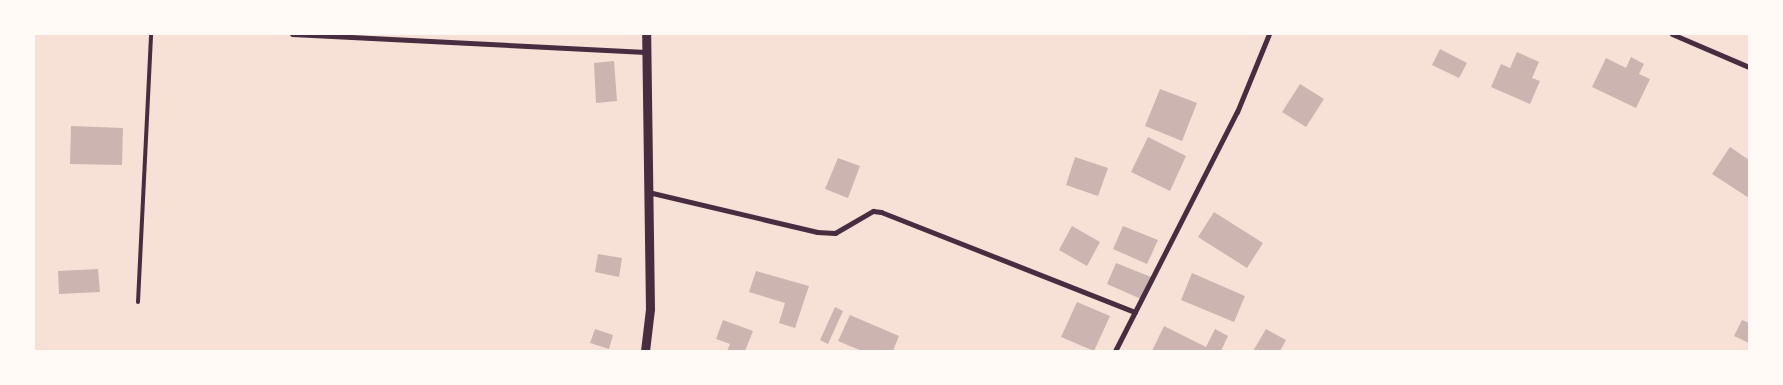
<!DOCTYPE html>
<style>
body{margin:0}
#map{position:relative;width:1783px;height:385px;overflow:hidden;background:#f7e1d7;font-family:Cabin,sans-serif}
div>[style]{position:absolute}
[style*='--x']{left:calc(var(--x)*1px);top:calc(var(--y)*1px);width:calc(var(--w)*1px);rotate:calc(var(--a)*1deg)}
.building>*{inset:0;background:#ccb4b1}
.service>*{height:4px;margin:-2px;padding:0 2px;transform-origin:2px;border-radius:2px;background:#4a2c40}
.minor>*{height:5px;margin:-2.5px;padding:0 2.5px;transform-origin:2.5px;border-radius:2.5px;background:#4a2c40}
.tertiary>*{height:9px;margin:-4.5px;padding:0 4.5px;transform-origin:4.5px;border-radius:4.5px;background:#4a2c40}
span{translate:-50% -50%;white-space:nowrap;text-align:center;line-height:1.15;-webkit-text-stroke:5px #fffaf5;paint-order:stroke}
.frame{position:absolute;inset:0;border:35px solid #fffaf5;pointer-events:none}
</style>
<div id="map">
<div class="building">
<i style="clip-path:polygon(1440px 49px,1467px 63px,1459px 78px,1432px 65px)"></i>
<i style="clip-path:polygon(1517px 52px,1539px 62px,1532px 78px,1540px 81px,1530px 104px,1491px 87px,1501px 64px,1510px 68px)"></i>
<i style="clip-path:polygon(1631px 57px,1644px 64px,1639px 74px,1650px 79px,1636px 108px,1592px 87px,1606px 58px,1626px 68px)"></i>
<i style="clip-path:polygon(614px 61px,617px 101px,596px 103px,594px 63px)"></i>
<i style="clip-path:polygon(1300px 84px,1324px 99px,1306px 127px,1282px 112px)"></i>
<i style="clip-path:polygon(1160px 89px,1197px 103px,1182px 141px,1145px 126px)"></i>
<i style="clip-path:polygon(71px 126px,123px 128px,122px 165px,70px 164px)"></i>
<i style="clip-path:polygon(1148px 137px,1186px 156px,1170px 191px,1131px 172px)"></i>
<i style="clip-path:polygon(1730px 147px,1749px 160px,1749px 198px,1712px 174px)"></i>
<i style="clip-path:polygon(1075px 157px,1108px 168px,1098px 196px,1066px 185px)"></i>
<i style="clip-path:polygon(838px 158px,860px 166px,848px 198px,825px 189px)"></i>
<i style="clip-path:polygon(1214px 212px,1263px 243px,1247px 268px,1198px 237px)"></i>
<i style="clip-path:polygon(1072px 226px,1100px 242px,1087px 266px,1059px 250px)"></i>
<i style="clip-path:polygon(1123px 226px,1158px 240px,1147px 264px,1113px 249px)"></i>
<i style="clip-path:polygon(598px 254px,622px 258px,619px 277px,595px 272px)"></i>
<i style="clip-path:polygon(1116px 263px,1151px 277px,1141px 299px,1107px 284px)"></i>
<i style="clip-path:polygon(98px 269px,100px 292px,59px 294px,58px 271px)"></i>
<i style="clip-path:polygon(756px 271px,809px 286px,795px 328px,779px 323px,785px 303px,749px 292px)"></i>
<i style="clip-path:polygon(1192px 273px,1245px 296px,1234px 322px,1181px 300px)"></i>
<i style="clip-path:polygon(1077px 302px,1110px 316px,1094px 351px,1061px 337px)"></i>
<i style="clip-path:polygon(835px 307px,843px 311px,828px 344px,820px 340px)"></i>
<i style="clip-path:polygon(850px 315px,899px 336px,893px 351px,862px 351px,838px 341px)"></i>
<i style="clip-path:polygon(723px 320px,753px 331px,745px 351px,727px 351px,730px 344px,716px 339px)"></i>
<i style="clip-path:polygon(1742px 320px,1749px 323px,1749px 343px,1734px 336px)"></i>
<i style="clip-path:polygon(1164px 326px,1206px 347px,1215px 329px,1228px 336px,1221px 351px,1152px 351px)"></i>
<i style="clip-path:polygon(595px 329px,613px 335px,609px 349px,590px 343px)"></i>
<i style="clip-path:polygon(1266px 329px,1286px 340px,1280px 351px,1253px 351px)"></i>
</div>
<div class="service">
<i style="--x:138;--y:302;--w:268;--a:-87.2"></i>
</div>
<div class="minor">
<i style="--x:292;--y:34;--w:354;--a:2.9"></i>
<i style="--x:1672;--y:34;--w:84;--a:23.2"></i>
<i style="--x:648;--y:192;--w:174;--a:13.3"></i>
<i style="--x:817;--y:232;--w:18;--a:3"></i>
<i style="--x:835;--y:233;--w:44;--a:-30.1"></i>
<i style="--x:873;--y:211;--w:8;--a:7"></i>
<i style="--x:881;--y:212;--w:273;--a:21.5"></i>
<i style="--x:1115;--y:351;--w:268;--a:-63"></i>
<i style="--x:1237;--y:112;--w:84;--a:-67.7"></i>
</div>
<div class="tertiary">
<i style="--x:645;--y:351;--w:42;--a:-83.2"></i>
<i style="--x:650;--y:309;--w:275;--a:-90.8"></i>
</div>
<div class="frame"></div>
</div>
